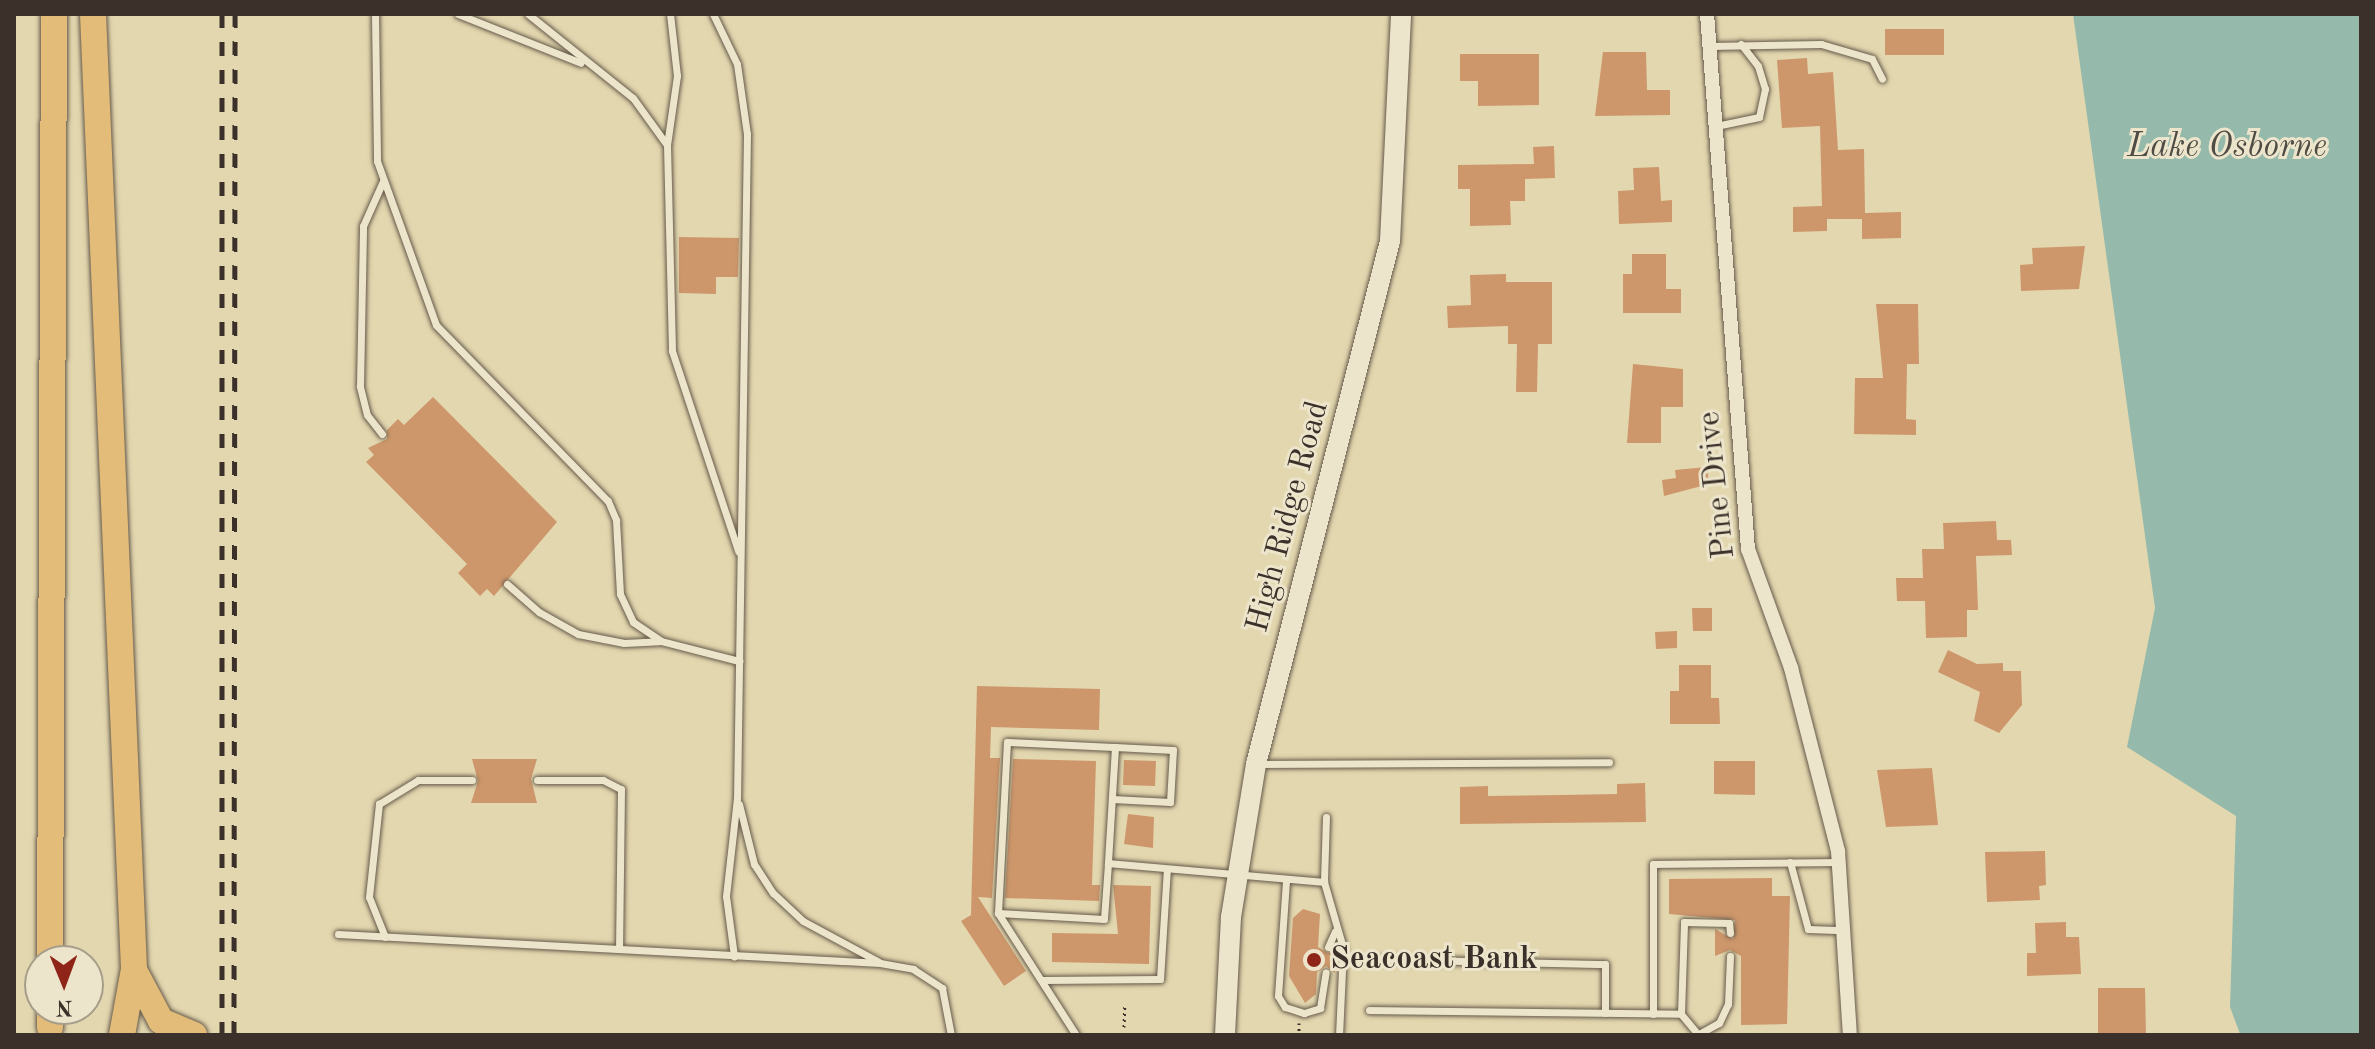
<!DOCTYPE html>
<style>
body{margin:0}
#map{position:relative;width:2375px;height:1049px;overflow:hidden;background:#e3d7af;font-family:"Old Standard TT",serif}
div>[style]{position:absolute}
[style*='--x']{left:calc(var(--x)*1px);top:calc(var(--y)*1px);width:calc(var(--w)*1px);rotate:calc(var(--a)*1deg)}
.water>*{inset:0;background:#95baab}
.building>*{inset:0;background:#cd976b}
.path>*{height:3px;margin-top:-1.5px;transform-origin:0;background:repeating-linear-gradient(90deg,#3c302a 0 2px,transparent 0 6px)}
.roads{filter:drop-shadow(0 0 2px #665a4b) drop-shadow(0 0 2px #665a4b)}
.lane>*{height:7px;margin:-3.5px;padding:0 3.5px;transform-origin:3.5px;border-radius:3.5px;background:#ede5cb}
.street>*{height:14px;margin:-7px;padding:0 7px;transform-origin:7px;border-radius:7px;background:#ede5cb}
.secondary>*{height:20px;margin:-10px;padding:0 10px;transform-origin:10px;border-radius:10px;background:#ede5cb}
.highway>*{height:26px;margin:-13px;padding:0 13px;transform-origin:13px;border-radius:13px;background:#e2bc78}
.rail>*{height:5px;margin-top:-2.5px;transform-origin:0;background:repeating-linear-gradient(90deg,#3c302a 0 14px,transparent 0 28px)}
.dots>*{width:22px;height:22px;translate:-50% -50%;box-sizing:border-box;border:4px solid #ede5cb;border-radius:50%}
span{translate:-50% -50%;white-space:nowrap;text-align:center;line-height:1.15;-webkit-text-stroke:6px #ede5cb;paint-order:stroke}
.street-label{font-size:32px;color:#3c302a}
.poi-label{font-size:32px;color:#3c302a;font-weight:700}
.left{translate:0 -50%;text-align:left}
.water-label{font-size:34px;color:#4e4c44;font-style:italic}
.frame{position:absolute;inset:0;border:16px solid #3c302a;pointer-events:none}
.north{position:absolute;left:24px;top:945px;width:80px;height:80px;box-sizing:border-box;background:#ede5cb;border:2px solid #a69d8b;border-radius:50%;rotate:179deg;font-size:22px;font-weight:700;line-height:32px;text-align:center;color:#3c302a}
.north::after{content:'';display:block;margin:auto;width:28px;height:36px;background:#8f2418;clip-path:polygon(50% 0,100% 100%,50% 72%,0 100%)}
</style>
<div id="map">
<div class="water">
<i style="clip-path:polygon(2073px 14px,2361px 14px,2361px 1035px,2240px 1034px,2230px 1007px,2236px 816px,2127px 747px,2155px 608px)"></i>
</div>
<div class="building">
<i style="clip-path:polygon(1885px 29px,1944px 29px,1944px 55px,1885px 55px)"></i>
<i style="clip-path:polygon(1603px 52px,1646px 52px,1647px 90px,1670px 90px,1670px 115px,1595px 116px)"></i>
<i style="clip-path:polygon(1460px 54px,1539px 54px,1539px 105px,1478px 106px,1478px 81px,1460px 81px)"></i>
<i style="clip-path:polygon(1807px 58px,1808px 74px,1833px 72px,1838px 150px,1864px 149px,1865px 213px,1901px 212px,1901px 238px,1862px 239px,1862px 219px,1827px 219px,1827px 231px,1793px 232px,1793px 207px,1822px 206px,1820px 126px,1782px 128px,1777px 60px)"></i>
<i style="clip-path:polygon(1554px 146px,1555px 178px,1525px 179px,1525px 201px,1510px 201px,1511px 225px,1470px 226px,1470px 189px,1458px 189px,1458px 165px,1534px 164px,1533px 147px)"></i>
<i style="clip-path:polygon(1659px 167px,1661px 201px,1672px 200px,1672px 222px,1619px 224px,1618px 191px,1634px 190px,1633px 168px)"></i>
<i style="clip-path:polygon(679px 237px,739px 238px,738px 277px,716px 277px,716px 294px,679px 293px)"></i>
<i style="clip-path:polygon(2085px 246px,2079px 289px,2021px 291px,2020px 265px,2033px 264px,2032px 248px)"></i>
<i style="clip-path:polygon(1632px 254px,1666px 254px,1666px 289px,1681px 289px,1681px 313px,1623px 313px,1623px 274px,1632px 274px)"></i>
<i style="clip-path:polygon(1506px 274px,1506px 282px,1552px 282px,1552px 344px,1538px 344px,1537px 392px,1516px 392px,1517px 344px,1508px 344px,1508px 326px,1448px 328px,1447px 306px,1471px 305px,1470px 275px)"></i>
<i style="clip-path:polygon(1876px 304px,1918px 304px,1919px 364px,1907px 364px,1906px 419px,1916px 420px,1916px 435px,1854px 434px,1855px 378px,1883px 378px)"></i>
<i style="clip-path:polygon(1633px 364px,1683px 369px,1683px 407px,1661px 407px,1661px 443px,1627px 443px)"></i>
<i style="clip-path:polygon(433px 397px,557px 522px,494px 596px,487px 589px,480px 596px,458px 573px,467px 564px,366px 462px,374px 455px,368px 448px,387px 439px,387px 430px,398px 419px,404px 425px)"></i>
<i style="clip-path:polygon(1707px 467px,1709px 484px,1664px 496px,1662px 480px,1676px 478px,1675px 470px)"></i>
<i style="clip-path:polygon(1996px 521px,1997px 540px,2011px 540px,2012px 555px,1976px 556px,1978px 610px,1967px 610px,1967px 637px,1926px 638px,1925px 601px,1897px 601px,1896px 578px,1923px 578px,1922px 549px,1944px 549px,1943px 523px)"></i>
<i style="clip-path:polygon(1692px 608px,1712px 608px,1712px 631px,1693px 631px)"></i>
<i style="clip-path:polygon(1677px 631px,1677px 648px,1656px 649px,1655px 632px)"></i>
<i style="clip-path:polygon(1948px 650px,1977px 664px,2003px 663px,2003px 671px,2021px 671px,2022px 705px,1999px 733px,1974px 721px,1980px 692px,1938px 672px)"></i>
<i style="clip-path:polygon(1679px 665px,1711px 665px,1711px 698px,1719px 698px,1720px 724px,1670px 724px,1670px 691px,1679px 691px)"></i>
<i style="clip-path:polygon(977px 686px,1100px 689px,1099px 730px,991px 727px,990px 758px,1000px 758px,992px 898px,978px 897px,1026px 971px,1004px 986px,961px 921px,971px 915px)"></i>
<i style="clip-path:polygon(472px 759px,537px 759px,531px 779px,537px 803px,471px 803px,478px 781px)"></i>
<i style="clip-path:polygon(1013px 759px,1096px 761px,1092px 885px,1100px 885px,1099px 901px,1005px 898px)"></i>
<i style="clip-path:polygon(1124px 760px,1156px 761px,1155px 786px,1123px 785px)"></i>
<i style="clip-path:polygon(1714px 761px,1755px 761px,1755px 795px,1714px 794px)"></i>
<i style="clip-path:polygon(1932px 768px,1938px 825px,1886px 827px,1877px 770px)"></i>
<i style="clip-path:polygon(1645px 783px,1646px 822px,1460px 824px,1460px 787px,1488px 786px,1488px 796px,1561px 795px,1617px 794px,1617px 784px)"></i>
<i style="clip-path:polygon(1128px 814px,1154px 817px,1153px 848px,1124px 844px)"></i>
<i style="clip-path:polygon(2045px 851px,2046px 885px,2039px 886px,2040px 900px,1987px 902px,1985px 852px)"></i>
<i style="clip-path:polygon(1772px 878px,1772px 896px,1790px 896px,1787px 1024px,1741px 1025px,1741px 956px,1730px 950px,1715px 956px,1715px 929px,1733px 939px,1735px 920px,1669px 914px,1669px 879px)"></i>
<i style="clip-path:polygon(1113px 885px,1151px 886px,1149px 964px,1052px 962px,1052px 933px,1118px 934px)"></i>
<i style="clip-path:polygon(1303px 909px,1320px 914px,1318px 947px,1328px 953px,1336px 949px,1335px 973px,1326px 966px,1317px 972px,1316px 994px,1305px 1003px,1289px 976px,1293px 918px)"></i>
<i style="clip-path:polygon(2066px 922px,2066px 937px,2079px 937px,2081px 974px,2027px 976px,2027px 953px,2036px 953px,2035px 923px)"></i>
<i style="clip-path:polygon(2098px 988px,2145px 988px,2146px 1035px,2098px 1035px)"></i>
</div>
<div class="path">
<i style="--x:1299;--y:1023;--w:12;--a:90"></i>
<i style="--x:1124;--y:1027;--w:23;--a:-88"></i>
</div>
<div class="roads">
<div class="lane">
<i style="--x:375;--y:14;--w:147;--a:89.2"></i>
<i style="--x:377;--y:161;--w:174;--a:70.2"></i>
<i style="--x:436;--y:325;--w:246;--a:45.7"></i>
<i style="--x:608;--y:501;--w:21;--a:67"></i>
<i style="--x:616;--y:520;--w:74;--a:86.9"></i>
<i style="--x:620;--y:594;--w:31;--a:65"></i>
<i style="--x:633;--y:622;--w:34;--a:34"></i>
<i style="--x:661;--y:641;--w:81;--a:14.4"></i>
<i style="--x:458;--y:14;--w:132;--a:21.7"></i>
<i style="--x:528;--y:14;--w:134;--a:38.7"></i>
<i style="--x:633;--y:98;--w:58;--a:54.1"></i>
<i style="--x:667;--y:145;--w:206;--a:88.6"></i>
<i style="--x:672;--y:351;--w:211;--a:71.7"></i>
<i style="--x:713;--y:14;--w:55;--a:64.4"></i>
<i style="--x:737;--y:64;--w:71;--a:81.9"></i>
<i style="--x:747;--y:134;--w:664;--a:90.86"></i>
<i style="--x:737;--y:798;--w:99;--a:96.4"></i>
<i style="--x:726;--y:896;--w:61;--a:82.4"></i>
<i style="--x:1710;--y:46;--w:111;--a:-1"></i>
<i style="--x:1821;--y:44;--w:53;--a:16.4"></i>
<i style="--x:1872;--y:59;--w:22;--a:63"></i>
<i style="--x:1716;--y:126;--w:44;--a:-11.8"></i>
<i style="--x:1759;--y:117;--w:29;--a:-78"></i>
<i style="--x:1765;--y:89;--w:24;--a:-107"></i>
<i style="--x:1758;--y:66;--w:28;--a:-128"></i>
<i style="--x:667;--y:145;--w:70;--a:-81.8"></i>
<i style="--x:677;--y:76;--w:62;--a:-96.4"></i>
<i style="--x:382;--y:434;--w:24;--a:-128"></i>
<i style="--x:367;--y:415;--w:30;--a:-104"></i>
<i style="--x:360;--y:386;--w:160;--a:-88.9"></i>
<i style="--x:363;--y:226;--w:49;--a:-66"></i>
<i style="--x:507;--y:584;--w:43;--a:41.2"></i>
<i style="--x:539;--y:612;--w:45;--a:29.4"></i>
<i style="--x:578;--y:634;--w:47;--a:11.1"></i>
<i style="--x:624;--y:643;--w:35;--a:-3"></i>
<i style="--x:1258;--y:764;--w:351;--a:-0.3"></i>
<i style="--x:537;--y:780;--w:66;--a:0"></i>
<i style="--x:603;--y:780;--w:20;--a:27"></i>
<i style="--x:621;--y:789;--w:160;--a:90.7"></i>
<i style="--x:1112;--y:799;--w:58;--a:3"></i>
<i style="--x:1170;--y:802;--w:52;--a:-86.7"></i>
<i style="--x:1173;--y:750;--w:58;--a:-177"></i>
<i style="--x:739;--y:804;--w:62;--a:76"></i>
<i style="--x:754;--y:864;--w:35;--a:57"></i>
<i style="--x:773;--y:893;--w:41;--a:43"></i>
<i style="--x:803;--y:921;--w:86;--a:28.3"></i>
<i style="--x:1326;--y:817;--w:65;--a:91.8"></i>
<i style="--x:1324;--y:882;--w:69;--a:73.9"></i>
<i style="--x:1343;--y:948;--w:87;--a:92.6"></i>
<i style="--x:1790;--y:862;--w:69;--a:75"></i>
<i style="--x:1808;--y:929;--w:35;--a:2"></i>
<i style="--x:1286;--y:881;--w:115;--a:94"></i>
<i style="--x:1278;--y:996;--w:13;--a:58"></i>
<i style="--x:1285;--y:1007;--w:20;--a:18"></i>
<i style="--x:1304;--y:1013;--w:17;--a:-17"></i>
<i style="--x:1320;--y:1008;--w:36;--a:-81"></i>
<i style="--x:998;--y:913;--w:171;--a:-87"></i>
<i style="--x:1007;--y:742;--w:108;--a:2.7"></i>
<i style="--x:1115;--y:747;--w:116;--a:93.5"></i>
<i style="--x:338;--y:934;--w:543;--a:3.06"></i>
<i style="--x:880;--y:963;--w:34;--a:10"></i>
<i style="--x:913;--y:969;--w:35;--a:33"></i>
<i style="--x:942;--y:988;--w:48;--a:79.2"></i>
<i style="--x:385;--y:937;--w:43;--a:-111.8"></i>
<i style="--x:369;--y:897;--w:94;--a:-83.9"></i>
<i style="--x:379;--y:804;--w:46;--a:-31.6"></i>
<i style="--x:418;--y:780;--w:54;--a:0"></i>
<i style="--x:1328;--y:947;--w:17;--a:-66"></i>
<i style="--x:1377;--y:959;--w:228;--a:1.3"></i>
<i style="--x:1605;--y:964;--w:49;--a:90"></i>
<i style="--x:1042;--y:980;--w:118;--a:-0.5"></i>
<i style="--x:1160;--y:979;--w:110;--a:-86.4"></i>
<i style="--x:1369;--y:1010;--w:312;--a:0.7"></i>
<i style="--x:1681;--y:1014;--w:92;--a:-88.1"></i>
<i style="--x:1684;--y:922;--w:45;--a:1.3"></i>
<i style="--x:1729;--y:923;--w:10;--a:84"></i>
<i style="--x:1653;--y:1014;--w:150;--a:-90"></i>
<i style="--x:1653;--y:864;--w:185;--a:-0.6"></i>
<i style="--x:1681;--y:1014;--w:25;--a:50"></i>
<i style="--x:1076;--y:1035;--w:145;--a:-122.6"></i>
<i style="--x:998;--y:913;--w:106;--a:3.2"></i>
<i style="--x:1104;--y:919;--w:56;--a:-85.9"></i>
<i style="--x:1108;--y:863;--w:217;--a:5"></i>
<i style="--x:1697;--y:1035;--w:25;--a:-29"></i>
<i style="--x:1719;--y:1023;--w:21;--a:-65"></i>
<i style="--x:1728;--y:1004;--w:48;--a:-87.6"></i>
</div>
<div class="street">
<i style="--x:1707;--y:14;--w:537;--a:85.62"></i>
<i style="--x:1748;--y:549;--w:127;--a:70.1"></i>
<i style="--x:1791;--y:668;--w:189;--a:75.6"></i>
<i style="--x:1838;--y:851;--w:184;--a:86.3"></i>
</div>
<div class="secondary">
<i style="--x:1225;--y:1035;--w:118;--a:-87.1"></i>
<i style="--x:1231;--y:917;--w:155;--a:-80.7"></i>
<i style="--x:1256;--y:764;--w:540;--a:-75.63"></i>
<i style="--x:1390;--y:241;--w:227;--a:-87.2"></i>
</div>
<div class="highway">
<i style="--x:93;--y:14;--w:956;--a:87.54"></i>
<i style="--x:134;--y:969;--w:67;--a:100.3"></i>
<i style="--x:50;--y:961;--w:947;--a:-89.76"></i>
<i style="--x:135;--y:972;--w:55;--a:62"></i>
<i style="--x:161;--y:1021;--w:36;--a:23"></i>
<i style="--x:50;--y:1027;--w:18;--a:-90"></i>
</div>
</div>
<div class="rail">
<i style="--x:222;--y:1035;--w:1021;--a:-90"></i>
<i style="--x:234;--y:1035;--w:1021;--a:-89.94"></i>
</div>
<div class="dots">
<i style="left:1314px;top:960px;background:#8f2418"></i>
</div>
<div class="street-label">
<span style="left:1718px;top:485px;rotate:-96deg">Pine Drive</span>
<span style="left:1289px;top:517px;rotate:-75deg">High Ridge Road</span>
</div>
<div class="poi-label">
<span class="left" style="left:1330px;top:960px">Seacoast Bank</span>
</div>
<div class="water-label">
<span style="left:2227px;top:148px">Lake Osborne</span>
</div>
<div class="frame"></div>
<div class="north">N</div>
</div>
